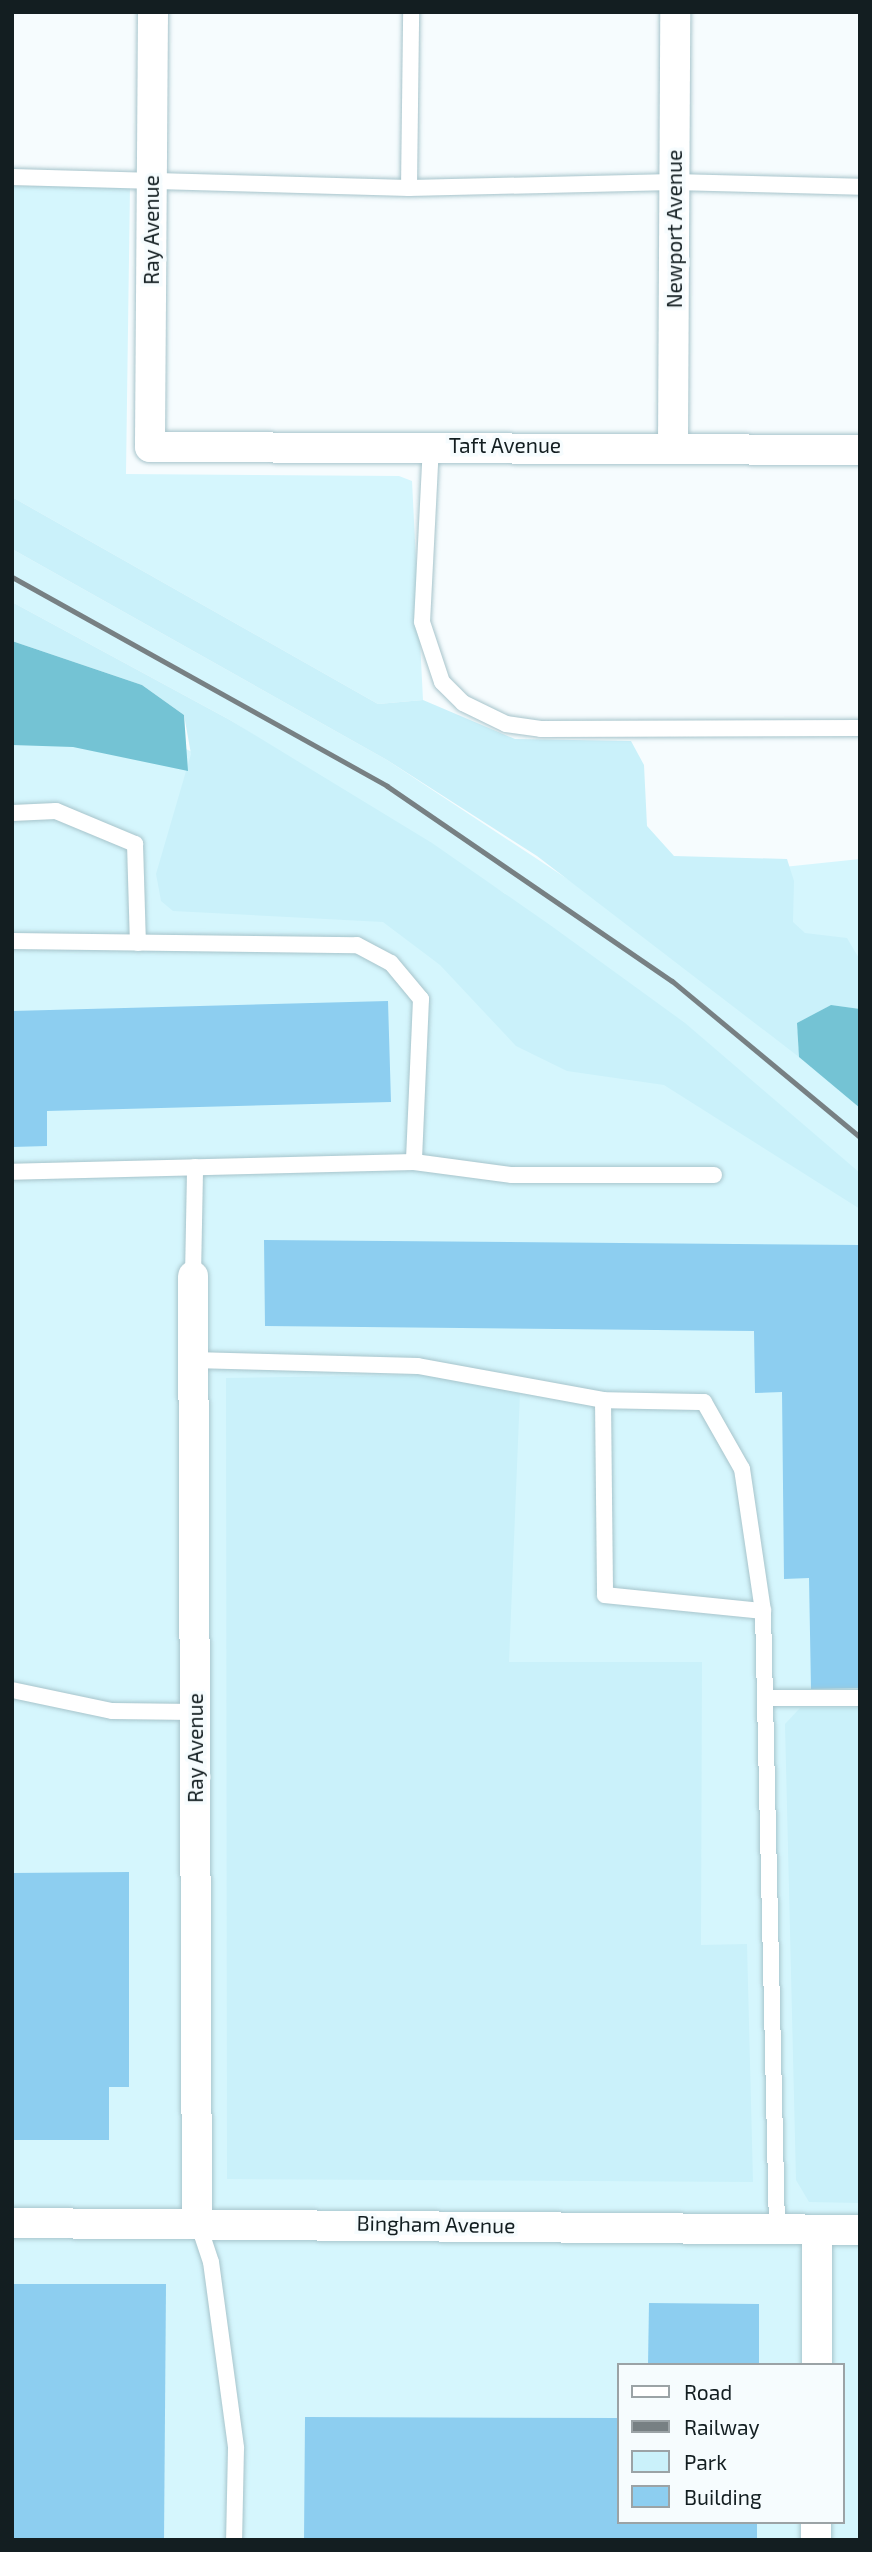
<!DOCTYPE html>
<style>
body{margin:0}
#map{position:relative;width:872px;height:2552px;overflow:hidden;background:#f6fcfe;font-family:"Exo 2",sans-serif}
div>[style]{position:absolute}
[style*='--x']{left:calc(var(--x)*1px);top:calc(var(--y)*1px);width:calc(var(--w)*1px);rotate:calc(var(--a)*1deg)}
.built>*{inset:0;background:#d5f6fd}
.green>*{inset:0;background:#caf1fa}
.forest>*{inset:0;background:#74c3d4}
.building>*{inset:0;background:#8dcef0}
.roads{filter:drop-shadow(0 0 2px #a7c4cb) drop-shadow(0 0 2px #a7c4cb)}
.lane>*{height:16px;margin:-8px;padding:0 8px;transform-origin:8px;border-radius:8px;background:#fff}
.street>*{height:30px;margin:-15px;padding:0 15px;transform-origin:15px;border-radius:15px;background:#fff}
.rail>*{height:5px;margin:-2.5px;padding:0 2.5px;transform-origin:2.5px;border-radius:2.5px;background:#778083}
span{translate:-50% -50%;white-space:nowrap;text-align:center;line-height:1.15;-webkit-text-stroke:7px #f6fcfe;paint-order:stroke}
.street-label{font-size:21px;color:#131e21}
.frame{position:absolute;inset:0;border:14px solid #131e21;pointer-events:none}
.legend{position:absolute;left:617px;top:2363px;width:228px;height:161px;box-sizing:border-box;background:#f6fcfe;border:2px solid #9ba3a6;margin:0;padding:9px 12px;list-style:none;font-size:21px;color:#131e21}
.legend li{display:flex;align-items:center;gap:14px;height:35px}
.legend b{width:35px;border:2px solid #9ba3a6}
</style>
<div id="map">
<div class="built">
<i style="clip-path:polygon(12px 186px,130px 186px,126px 474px,399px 476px,412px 481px,423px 700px,378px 704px,12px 497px)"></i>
<i style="clip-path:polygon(evenodd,12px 549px,387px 760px,581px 888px,860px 859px,860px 2540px,12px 2540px,12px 670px,507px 895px,230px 720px,12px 602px,12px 549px,618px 2365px,842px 2365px,842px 2522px,618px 2522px,618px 2365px)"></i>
</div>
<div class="green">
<i style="clip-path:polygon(12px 497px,378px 704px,423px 700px,515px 739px,631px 741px,644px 765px,647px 826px,674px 856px,787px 859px,794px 881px,793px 922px,805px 933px,847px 938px,860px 960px,860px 1009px,831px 1005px,797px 1023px,799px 1057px,537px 856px,387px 760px,12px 549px)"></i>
<i style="clip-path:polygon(12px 602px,230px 720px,432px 843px,550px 925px,685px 1023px,860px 1173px,860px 1209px,664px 1085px,567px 1071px,516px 1046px,440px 965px,383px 922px,173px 911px,161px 901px,156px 874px,191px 754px,184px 715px,142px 685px,12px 641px)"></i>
<i style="clip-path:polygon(425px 1375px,520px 1393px,509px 1662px,702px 1662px,701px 1945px,747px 1944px,753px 2182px,227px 2179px,226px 1378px)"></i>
<i style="clip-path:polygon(800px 1708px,860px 1708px,860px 2203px,809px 2202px,796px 2180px,785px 1724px)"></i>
</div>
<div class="forest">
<i style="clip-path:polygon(12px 641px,142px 685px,184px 715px,188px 771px,73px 747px,12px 745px)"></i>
<i style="clip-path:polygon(831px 1005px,860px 1009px,860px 1108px,799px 1057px,797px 1023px)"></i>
</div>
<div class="building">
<i style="clip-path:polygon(388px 1001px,391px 1102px,47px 1111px,47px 1146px,12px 1147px,12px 1011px)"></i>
<i style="clip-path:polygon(264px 1240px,860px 1245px,860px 1688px,811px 1689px,809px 1578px,784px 1579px,782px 1392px,755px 1393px,754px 1331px,265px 1326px)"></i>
<i style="clip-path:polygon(129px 1872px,129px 2087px,109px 2087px,109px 2140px,12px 2140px,12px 1873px)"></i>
<i style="clip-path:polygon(12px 2284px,166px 2284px,164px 2540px,12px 2540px)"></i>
<i style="clip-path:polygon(649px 2303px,759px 2304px,759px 2365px,648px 2365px)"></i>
<i style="clip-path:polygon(305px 2417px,618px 2418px,618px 2522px,757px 2522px,757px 2540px,304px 2540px)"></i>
</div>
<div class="roads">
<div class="lane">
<i style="--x:12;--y:177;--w:397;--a:1.6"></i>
<i style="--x:409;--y:188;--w:265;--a:-1.3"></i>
<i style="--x:674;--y:182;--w:186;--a:1.5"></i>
<i style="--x:409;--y:188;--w:176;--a:-89.3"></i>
<i style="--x:431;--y:445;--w:177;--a:92.9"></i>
<i style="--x:422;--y:622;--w:63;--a:71.6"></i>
<i style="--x:442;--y:682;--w:30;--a:45"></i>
<i style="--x:463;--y:703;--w:48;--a:26"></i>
<i style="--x:506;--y:724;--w:35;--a:8"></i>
<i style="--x:541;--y:729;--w:319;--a:-0.2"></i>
<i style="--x:12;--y:813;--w:44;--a:-2.6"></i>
<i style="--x:56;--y:811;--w:86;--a:22.7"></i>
<i style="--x:135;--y:844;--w:99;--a:88.3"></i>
<i style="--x:12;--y:941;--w:345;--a:0.7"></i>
<i style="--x:357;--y:945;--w:38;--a:28"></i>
<i style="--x:391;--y:963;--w:47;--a:50.2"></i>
<i style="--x:421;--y:999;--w:163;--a:92.5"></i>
<i style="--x:414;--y:1162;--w:402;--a:178.6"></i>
<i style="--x:414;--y:1162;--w:99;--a:7.6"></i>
<i style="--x:512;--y:1175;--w:202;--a:0"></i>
<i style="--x:193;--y:1276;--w:109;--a:-88.9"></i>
<i style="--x:193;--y:1360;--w:225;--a:1.5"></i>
<i style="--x:418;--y:1366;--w:188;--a:10.4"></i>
<i style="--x:603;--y:1400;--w:195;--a:89.4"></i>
<i style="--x:605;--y:1595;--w:159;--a:5.8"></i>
<i style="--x:763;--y:1611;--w:144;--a:-98.4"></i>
<i style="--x:742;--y:1469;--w:77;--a:-119.6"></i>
<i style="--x:704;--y:1402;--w:101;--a:-178.9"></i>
<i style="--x:763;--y:1611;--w:618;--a:88.7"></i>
<i style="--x:12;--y:1690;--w:102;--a:11.9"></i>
<i style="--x:112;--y:1711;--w:82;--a:0.7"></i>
<i style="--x:765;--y:1698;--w:95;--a:0"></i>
<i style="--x:197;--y:2220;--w:44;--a:71.6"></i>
<i style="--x:211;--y:2262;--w:188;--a:82.3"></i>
<i style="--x:236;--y:2448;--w:92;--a:91.2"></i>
</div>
<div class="street">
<i style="--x:153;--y:12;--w:435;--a:90.4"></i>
<i style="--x:150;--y:447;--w:710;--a:0.24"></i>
<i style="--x:673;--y:446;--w:434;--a:-89.7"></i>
<i style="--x:193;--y:1276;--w:944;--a:89.76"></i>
<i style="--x:12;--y:2223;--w:848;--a:0.47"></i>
<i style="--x:817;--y:2365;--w:135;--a:-90"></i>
<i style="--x:816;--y:2540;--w:18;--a:-90"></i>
</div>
</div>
<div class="rail">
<i style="--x:12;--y:577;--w:429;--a:29.1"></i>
<i style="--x:387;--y:786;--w:345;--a:34.4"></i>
<i style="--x:672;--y:981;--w:244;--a:39.7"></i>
</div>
<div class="street-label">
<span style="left:674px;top:229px;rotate:-90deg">Newport Avenue</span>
<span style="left:151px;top:230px;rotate:-90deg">Ray Avenue</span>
<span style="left:505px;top:445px">Taft Avenue</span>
<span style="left:195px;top:1748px;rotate:-90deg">Ray Avenue</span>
<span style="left:436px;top:2224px;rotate:1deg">Bingham Avenue</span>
</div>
<div class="frame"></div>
<ul class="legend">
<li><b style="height:9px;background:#fff"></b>Road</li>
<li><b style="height:9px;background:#778083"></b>Railway</li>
<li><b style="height:19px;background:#caf1fa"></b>Park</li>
<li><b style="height:19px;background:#8dcef0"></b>Building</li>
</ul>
</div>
